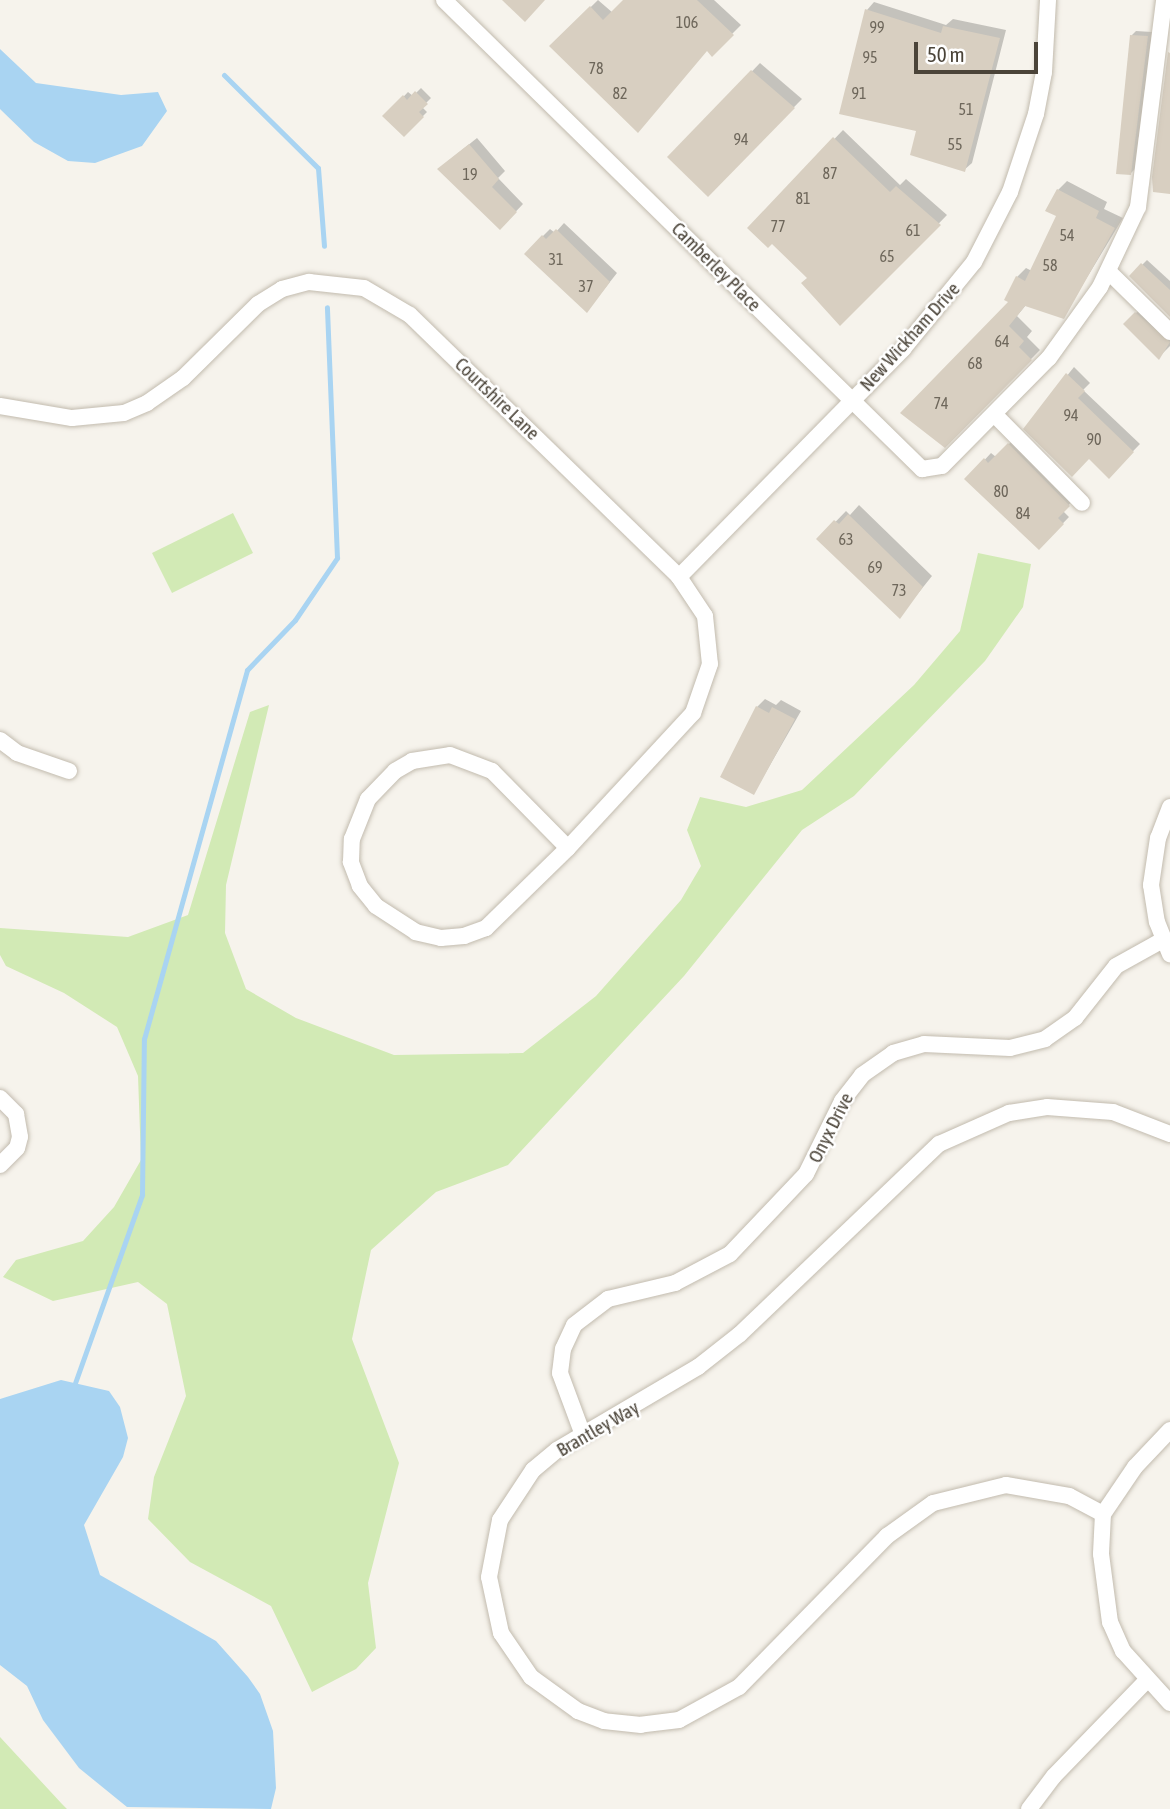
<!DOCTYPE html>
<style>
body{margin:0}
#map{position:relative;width:1170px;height:1809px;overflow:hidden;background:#f6f3ec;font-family:"Asap Condensed",sans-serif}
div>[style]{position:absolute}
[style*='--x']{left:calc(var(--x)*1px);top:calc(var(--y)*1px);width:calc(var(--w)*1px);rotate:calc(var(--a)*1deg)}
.green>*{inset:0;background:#d2eab5}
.water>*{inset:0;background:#a9d4f2}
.shadow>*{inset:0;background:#0003}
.stream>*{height:5px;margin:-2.5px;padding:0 2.5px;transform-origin:2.5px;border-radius:2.5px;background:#a9d4f2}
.building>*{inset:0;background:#d8cfc1}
.roads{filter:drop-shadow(0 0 2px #c2bbae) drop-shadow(0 0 2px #c2bbae)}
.minor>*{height:16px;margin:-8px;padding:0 8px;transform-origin:8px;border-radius:8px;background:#fff}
span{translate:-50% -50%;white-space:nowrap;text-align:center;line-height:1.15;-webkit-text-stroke:5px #fff;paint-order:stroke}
.number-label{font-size:16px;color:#6e675b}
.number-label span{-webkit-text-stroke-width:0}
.street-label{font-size:19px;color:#4b4439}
.scale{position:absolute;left:914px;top:42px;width:124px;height:32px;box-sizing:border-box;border:4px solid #4b4439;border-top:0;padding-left:9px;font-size:21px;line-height:24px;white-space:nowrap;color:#4b4439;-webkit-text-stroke:5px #fff;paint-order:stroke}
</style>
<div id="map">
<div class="green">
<i style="clip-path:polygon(233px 513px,253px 553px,172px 593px,152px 553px)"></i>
<i style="clip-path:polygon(978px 553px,1031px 564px,1023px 607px,985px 661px,854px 796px,802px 830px,684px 976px,508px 1165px,436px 1192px,371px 1250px,352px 1339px,399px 1463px,368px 1583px,376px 1648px,356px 1669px,312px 1692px,271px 1606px,190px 1562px,148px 1519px,154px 1477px,186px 1396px,167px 1304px,138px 1282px,53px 1301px,3px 1277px,16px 1260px,83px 1241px,114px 1207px,141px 1160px,138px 1076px,117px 1027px,64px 993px,6px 966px,0 955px,0 928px,128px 937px,188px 915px,250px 712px,269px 705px,226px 885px,225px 933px,246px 989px,296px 1018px,394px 1055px,523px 1053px,596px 996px,681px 900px,701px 866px,687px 830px,700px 797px,746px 807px,802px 790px,914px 685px,960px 631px)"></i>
<i style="clip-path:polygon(0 1737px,62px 1804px,67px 1809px,0 1809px)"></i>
</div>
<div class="water">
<i style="clip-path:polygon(0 49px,36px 83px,121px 95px,158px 92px,167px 111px,142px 146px,95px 163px,68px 161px,34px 142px,0 109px)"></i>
<i style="clip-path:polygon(61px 1380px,109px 1391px,120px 1407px,128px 1438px,123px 1457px,84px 1525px,100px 1575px,216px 1641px,248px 1677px,260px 1694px,273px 1731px,276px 1788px,271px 1809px,127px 1807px,79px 1768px,43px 1720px,27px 1686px,0 1665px,0 1399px)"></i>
</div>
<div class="shadow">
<i style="clip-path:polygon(598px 0,613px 13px,625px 0,714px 0,741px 25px,712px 54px,708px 50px,551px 46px)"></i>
<i style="clip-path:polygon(874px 2px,946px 25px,953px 19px,1006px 30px,972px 163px,964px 170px,918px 130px,841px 113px,867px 10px)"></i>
<i style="clip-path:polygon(1136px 31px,1152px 32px,1135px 169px,1131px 173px,1132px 35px)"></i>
<i style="clip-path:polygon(760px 63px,802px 99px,708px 195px,670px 157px)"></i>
<i style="clip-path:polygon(421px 88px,431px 98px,422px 107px,427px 112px,404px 135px,385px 116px,408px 92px,413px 96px)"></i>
<i style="clip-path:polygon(843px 130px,900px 185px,906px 179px,947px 215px,841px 324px,809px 278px,772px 241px,749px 228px)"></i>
<i style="clip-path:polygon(477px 138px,505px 171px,498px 178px,523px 204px,500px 228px,447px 162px)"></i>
<i style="clip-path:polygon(1067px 181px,1107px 202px,1104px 209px,1123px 218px,1063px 317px,1026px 305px,1017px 316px,1032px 331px,1027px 337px,1040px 350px,945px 446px,1011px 301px,1017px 277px,1026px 268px,1032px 271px,1058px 215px,1058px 190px)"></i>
<i style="clip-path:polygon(564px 223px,617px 273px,587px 311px,526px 253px,550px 229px,555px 233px)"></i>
<i style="clip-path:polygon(1147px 260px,1170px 281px,1170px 315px,1131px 276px)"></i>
<i style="clip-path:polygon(1139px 310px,1170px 338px,1170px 346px,1159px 357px,1125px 324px)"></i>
<i style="clip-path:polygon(1074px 367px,1090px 383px,1083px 390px,1140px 444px,1109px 476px,1089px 457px,1025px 428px)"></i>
<i style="clip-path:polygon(1015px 438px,1075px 498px,1063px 511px,1069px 517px,1039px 548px,967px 479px,991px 453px,996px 457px)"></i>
<i style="clip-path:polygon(859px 505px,932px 576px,900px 616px,819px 539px,846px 511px,850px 515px)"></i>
<i style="clip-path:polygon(765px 699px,776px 705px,781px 700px,801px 711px,754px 793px,757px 707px)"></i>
</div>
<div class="stream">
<i style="--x:224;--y:75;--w:132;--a:44.7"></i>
<i style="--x:318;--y:168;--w:78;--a:85.6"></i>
<i style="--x:75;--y:1383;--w:200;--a:-70.4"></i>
<i style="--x:142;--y:1195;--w:156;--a:-89.3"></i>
<i style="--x:144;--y:1039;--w:383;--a:-74.4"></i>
<i style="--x:247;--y:670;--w:69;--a:-46.2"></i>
<i style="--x:295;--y:620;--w:75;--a:-55.9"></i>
<i style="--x:337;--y:558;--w:251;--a:-92.3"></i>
</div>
<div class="building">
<i style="clip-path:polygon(502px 0,545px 0,525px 22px)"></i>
<i style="clip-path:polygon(623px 0,697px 0,734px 35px,712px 57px,707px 51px,638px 133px,549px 46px,590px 6px,603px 20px)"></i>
<i style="clip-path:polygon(865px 9px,941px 33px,943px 26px,1000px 38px,965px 172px,910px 155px,916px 131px,839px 114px)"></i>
<i style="clip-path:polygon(1130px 35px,1148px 36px,1131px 175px,1116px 174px)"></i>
<i style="clip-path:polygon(1168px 52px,1170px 53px,1170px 194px,1153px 192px,1152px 177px)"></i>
<i style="clip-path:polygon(751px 70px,795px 108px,708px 197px,667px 157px)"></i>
<i style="clip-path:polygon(415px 91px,428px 104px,419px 112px,424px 117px,404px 137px,382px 116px,403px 95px,407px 100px)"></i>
<i style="clip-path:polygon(833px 137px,890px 192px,896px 186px,941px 225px,840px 326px,801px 283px,807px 278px,772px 244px,768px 248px,747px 228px)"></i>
<i style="clip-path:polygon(469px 144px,499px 179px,492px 187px,517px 212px,500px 230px,437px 169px)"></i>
<i style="clip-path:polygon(1057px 189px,1099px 211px,1096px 218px,1115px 228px,1064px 319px,1025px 306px,1009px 326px,1024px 341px,1019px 347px,1032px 360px,945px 448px,900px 413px,1008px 302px,1004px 300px,1016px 276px,1025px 281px,1056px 216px,1045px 211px)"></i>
<i style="clip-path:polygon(556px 229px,610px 282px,587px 313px,524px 254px,542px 235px,546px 239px)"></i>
<i style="clip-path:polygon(1141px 263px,1170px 290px,1170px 317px,1129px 276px)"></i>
<i style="clip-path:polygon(1135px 312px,1170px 342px,1159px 360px,1123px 324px)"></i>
<i style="clip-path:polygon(1066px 373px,1085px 391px,1078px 398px,1134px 452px,1109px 479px,1089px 459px,1072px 477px,1023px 429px)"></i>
<i style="clip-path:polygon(1008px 443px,1070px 506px,1058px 518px,1064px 524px,1039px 550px,964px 479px,984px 458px,988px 463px)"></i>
<i style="clip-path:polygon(848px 514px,923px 587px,900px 619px,816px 539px,834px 520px,839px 524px)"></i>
<i style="clip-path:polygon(756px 706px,769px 713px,772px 707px,795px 719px,754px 795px,720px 777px)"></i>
</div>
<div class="roads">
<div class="minor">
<i style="--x:444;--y:0;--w:670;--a:44.46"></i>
<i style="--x:922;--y:469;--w:20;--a:-9"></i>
<i style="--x:942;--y:466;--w:152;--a:-45.3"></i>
<i style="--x:1049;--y:358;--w:87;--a:-54.3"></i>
<i style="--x:1100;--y:287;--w:89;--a:-64.6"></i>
<i style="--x:1138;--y:207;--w:209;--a:-82.8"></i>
<i style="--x:1108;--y:271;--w:87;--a:44.5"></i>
<i style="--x:0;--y:406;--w:73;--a:9.5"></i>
<i style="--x:72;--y:418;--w:52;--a:-5.5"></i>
<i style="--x:124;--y:413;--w:25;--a:-23"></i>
<i style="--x:147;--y:403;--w:44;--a:-34.8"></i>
<i style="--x:183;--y:378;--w:105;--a:-44.6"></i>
<i style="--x:258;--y:304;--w:28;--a:-32"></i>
<i style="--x:282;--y:289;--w:28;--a:-15"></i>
<i style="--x:309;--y:282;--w:55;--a:6.2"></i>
<i style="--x:364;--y:288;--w:53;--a:30.4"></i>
<i style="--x:410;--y:315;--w:376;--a:44.2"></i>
<i style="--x:679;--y:577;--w:47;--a:56.3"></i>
<i style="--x:705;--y:616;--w:48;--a:84.1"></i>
<i style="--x:710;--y:664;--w:52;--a:109.1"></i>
<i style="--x:693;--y:713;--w:184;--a:132.8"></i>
<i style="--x:994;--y:414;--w:125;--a:45.3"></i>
<i style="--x:679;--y:577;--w:320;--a:-45.5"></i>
<i style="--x:903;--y:349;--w:112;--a:-50.8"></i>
<i style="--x:974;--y:262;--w:79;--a:-62.8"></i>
<i style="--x:1010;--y:192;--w:82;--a:-71.6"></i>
<i style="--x:1036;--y:114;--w:43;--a:-79.2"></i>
<i style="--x:1044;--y:72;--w:72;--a:-86.8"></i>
<i style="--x:0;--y:740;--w:21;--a:37"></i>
<i style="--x:17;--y:753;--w:55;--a:19.1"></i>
<i style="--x:450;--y:755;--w:45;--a:20.9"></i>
<i style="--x:492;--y:771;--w:108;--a:45.4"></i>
<i style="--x:568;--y:848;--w:115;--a:135.7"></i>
<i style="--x:486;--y:928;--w:23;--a:160"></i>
<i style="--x:464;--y:936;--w:23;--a:175"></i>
<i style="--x:441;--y:938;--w:26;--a:-167"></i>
<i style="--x:416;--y:932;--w:48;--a:-147"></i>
<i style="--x:376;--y:906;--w:26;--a:-129"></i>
<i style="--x:360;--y:886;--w:26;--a:-111"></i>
<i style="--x:351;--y:862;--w:23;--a:-88"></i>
<i style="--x:352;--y:839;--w:43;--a:-68.2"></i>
<i style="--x:368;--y:799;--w:39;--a:-46"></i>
<i style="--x:395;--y:771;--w:20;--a:-30"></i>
<i style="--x:412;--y:761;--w:38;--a:-9"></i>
<i style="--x:1170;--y:807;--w:33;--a:111"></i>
<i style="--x:1158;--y:838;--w:48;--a:98.5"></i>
<i style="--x:1151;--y:885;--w:37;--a:81"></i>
<i style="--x:1157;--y:922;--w:35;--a:68"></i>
<i style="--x:0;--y:1098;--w:23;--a:45"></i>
<i style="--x:16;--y:1114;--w:23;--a:80"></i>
<i style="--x:20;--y:1137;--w:11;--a:105"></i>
<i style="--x:17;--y:1148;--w:24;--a:135"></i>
<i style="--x:1170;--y:1430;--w:51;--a:133.4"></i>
<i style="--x:1135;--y:1467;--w:57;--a:124.2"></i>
<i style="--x:1103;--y:1514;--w:40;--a:92.9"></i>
<i style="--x:1101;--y:1554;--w:69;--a:82.5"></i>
<i style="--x:1110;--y:1622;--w:32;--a:66"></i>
<i style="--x:1123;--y:1651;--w:70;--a:47.9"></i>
<i style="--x:583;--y:1435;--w:66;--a:-110.4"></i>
<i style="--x:560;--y:1373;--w:24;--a:-83"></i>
<i style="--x:563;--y:1349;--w:26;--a:-65"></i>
<i style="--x:574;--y:1325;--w:43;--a:-37.4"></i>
<i style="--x:608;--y:1299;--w:69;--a:-13.4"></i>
<i style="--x:675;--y:1283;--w:62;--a:-27.8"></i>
<i style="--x:730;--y:1254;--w:110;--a:-46.5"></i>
<i style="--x:806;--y:1174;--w:81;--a:-63.7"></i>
<i style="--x:842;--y:1101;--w:33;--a:-52"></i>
<i style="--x:862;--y:1075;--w:38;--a:-35"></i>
<i style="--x:893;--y:1053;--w:32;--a:-16"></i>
<i style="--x:924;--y:1044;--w:86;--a:2.7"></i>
<i style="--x:1010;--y:1048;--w:36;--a:-14"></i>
<i style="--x:1045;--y:1039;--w:37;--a:-35"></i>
<i style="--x:1075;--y:1018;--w:66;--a:-51.7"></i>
<i style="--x:1116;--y:966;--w:54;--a:-29"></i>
<i style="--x:1103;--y:1514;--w:38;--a:-152"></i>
<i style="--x:1069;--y:1496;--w:64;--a:-170.1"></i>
<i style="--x:1006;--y:1485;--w:75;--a:166.1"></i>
<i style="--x:933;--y:1503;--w:57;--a:144.3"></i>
<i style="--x:887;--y:1536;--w:211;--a:134.4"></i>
<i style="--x:739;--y:1687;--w:68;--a:151.2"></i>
<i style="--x:679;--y:1720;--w:38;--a:173"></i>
<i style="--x:641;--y:1725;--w:37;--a:-174"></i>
<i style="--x:604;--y:1721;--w:28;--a:-159"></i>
<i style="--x:578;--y:1711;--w:58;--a:-144.1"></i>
<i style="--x:531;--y:1677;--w:53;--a:-124.3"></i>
<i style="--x:501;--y:1633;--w:57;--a:-102.1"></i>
<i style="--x:489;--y:1577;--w:58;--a:-79.1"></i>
<i style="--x:500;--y:1520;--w:60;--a:-56.6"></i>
<i style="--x:533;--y:1470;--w:31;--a:-40"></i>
<i style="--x:557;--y:1450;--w:164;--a:-30.5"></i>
<i style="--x:698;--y:1367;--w:53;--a:-38.2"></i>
<i style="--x:740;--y:1334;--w:275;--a:-43.7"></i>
<i style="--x:939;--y:1144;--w:77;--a:-23.9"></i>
<i style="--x:1009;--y:1113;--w:38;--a:-9"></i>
<i style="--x:1047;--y:1107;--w:66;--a:4.3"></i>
<i style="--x:1113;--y:1112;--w:61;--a:21.1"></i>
<i style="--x:1029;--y:1809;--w:41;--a:-52.9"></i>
<i style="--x:1054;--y:1776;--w:132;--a:-45.9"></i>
</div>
</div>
<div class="number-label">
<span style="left:687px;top:22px">106</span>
<span style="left:877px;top:27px">99</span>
<span style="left:870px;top:57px">95</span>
<span style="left:596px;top:68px">78</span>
<span style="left:620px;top:93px">82</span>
<span style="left:859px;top:93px">91</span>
<span style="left:966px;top:109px">51</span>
<span style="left:741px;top:139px">94</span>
<span style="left:955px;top:144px">55</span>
<span style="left:830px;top:173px">87</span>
<span style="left:470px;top:174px">19</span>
<span style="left:803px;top:198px">81</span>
<span style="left:778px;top:226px">77</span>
<span style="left:913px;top:230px">61</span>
<span style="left:1067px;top:235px">54</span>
<span style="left:887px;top:256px">65</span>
<span style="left:556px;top:259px">31</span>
<span style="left:1050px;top:265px">58</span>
<span style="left:586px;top:286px">37</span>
<span style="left:1002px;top:341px">64</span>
<span style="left:975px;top:363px">68</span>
<span style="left:941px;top:403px">74</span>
<span style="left:1071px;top:415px">94</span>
<span style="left:1094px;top:439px">90</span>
<span style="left:1001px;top:491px">80</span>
<span style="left:1023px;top:513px">84</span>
<span style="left:846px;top:539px">63</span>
<span style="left:875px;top:567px">69</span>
<span style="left:899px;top:590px">73</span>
</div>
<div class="street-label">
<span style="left:716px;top:267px;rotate:45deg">Camberley Place</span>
<span style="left:910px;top:337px;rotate:-48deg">New Wickham Drive</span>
<span style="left:497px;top:399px;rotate:44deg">Courtshire Lane</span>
<span style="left:831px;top:1128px;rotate:-63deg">Onyx Drive</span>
<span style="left:598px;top:1429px;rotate:-30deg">Brantley Way</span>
</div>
<div class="scale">50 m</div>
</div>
